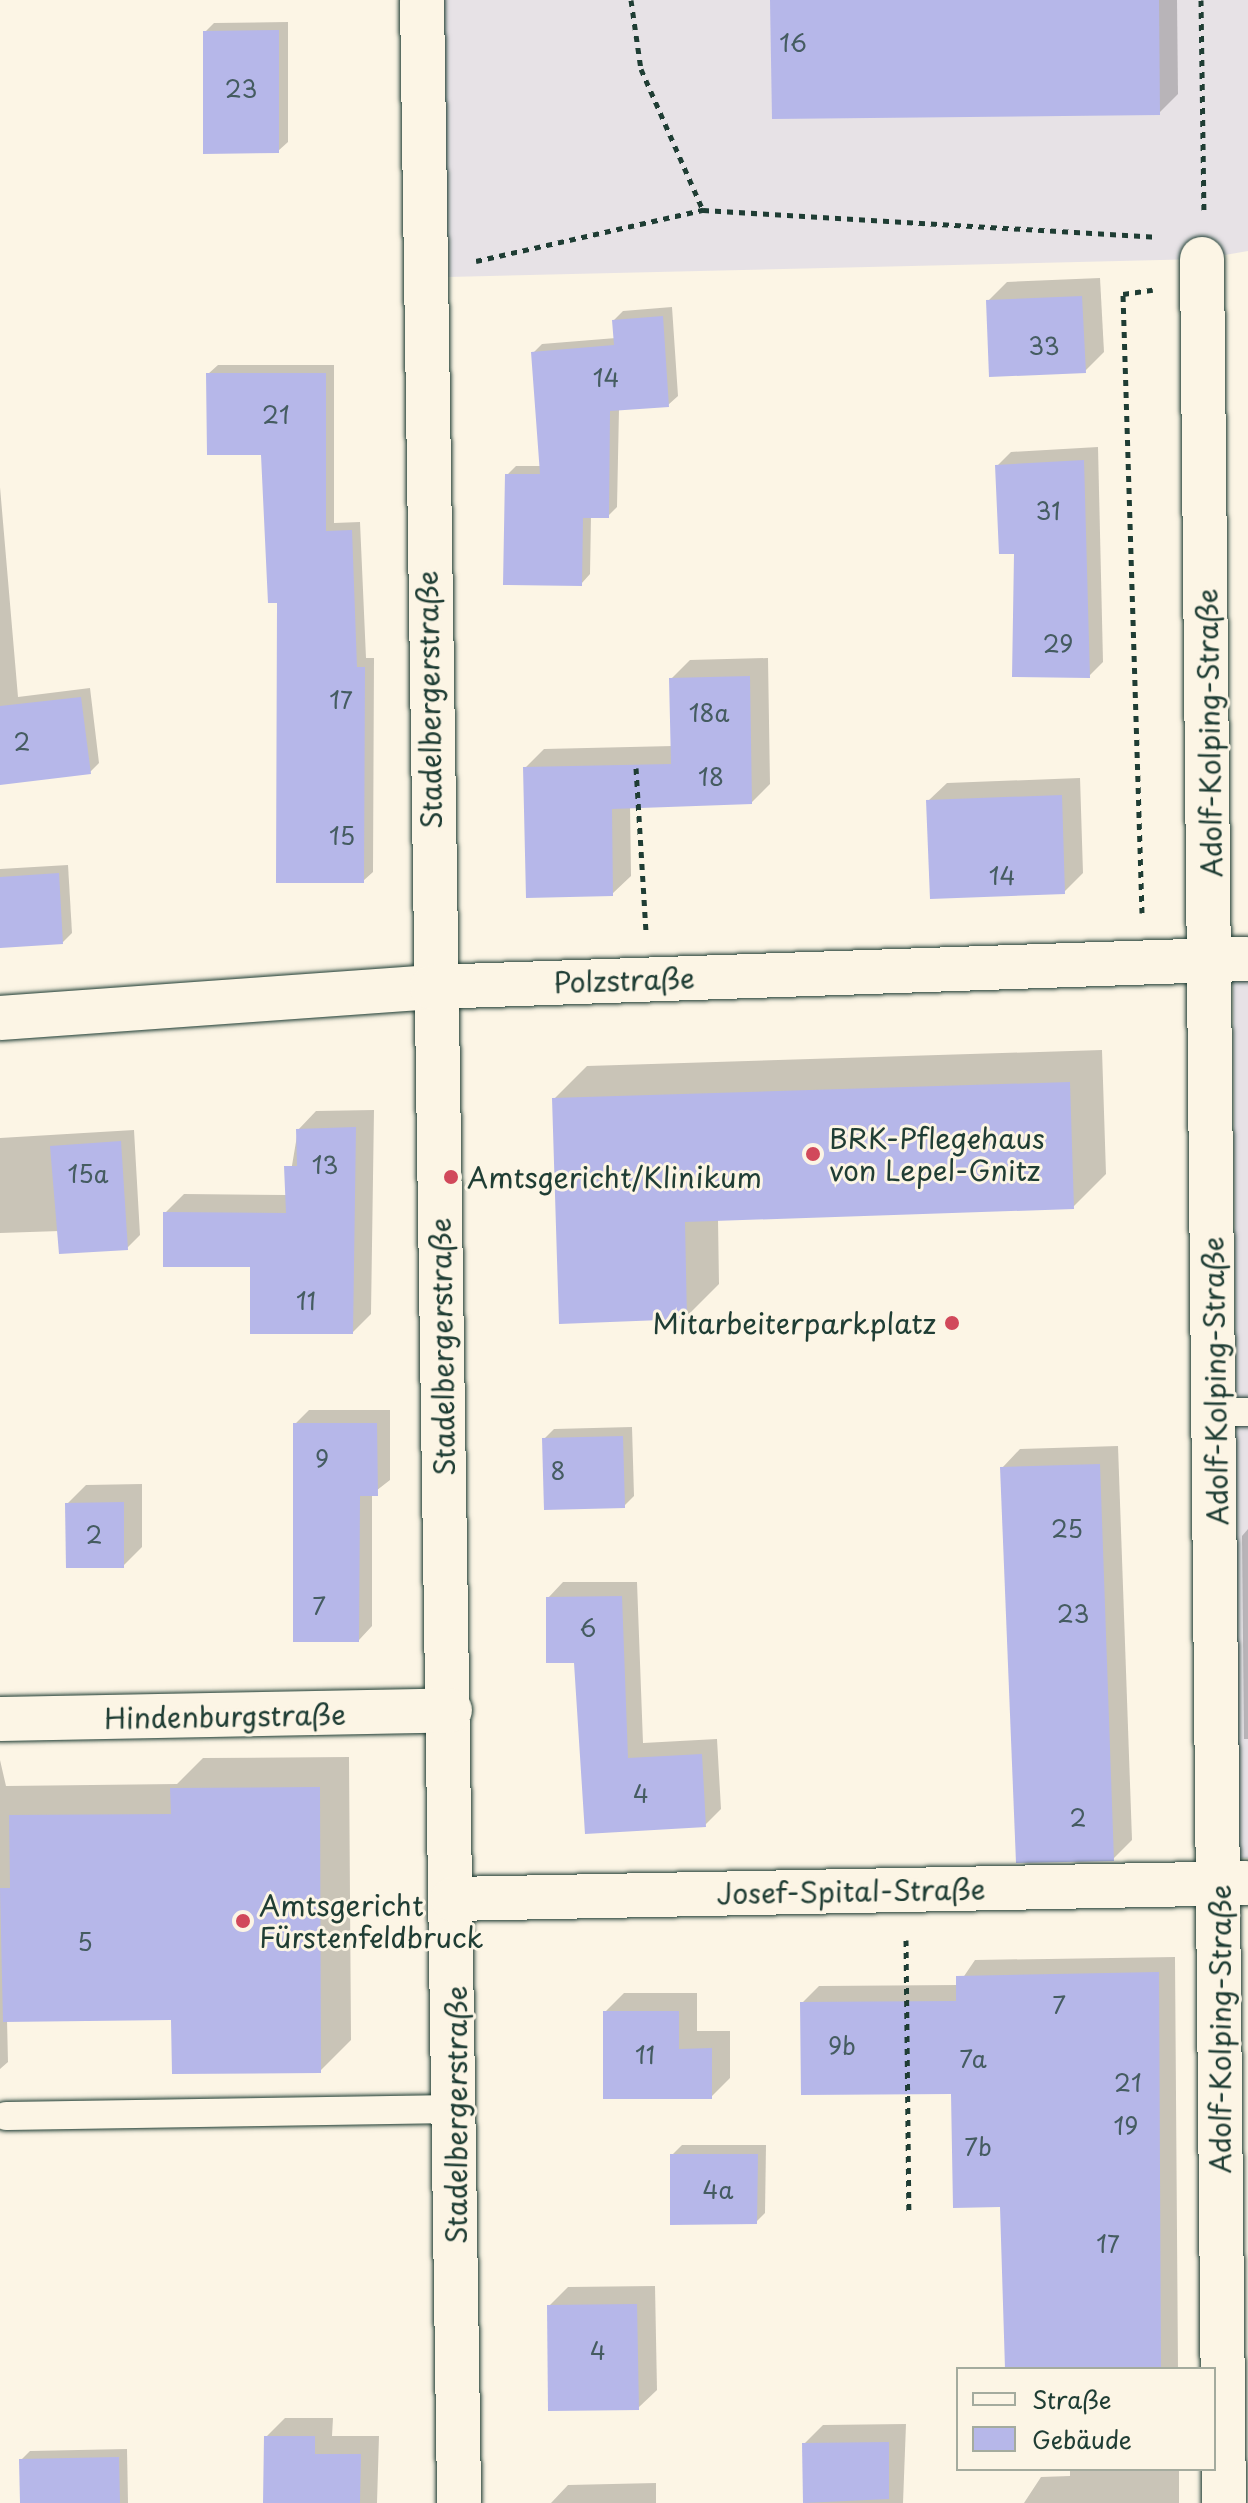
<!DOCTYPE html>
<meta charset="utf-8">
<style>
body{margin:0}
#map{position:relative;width:1248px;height:2503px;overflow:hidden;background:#fcf5e5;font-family:"Playpen Sans",sans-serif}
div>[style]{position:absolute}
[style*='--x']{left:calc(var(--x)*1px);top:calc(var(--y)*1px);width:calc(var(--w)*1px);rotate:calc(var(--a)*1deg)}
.built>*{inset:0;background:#e7e2e6}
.shadow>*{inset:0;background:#0003}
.building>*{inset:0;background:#b6b7e9}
.path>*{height:5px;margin-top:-2.5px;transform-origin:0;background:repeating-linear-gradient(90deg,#1f3d34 0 6px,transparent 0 12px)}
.roads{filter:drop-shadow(0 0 2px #1f3d34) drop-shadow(0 0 2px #1f3d34)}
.lane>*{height:28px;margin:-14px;padding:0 14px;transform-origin:14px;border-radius:14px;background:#fcf5e5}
.street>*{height:44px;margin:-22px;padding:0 22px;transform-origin:22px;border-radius:22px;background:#fcf5e5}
.dots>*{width:22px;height:22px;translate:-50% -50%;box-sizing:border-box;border:4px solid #fcf5e5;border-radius:50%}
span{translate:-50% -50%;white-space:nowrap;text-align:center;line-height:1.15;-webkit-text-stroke:6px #fcf5e5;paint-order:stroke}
.number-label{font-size:24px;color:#455c61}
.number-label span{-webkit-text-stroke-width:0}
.street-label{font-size:28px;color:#1f3d34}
.poi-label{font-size:28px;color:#1f3d34}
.left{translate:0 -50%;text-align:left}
.right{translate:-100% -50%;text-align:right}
.legend{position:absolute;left:956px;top:2367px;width:260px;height:104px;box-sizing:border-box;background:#fcf5e5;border:2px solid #a4ab9e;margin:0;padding:10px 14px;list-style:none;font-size:24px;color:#1f3d34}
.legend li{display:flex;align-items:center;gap:16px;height:40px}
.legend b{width:40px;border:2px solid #a4ab9e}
</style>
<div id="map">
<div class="built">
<i style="clip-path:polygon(444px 0,1248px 0,1248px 251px,1202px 259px,448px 277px)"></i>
<i style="clip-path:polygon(1233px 979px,1248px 979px,1248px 1858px,1239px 1858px)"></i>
</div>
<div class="shadow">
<i style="clip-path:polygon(772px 0,1177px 0,1178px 94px,1159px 113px)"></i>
<i style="clip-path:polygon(288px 22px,288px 142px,278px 151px,205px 32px,214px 23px)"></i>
<i style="clip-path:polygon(1100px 278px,1104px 352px,1085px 371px,988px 301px,1007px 282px)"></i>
<i style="clip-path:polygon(672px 307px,678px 396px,668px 405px,619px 409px,617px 507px,608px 516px,591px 516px,590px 574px,581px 584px,507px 475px,516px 466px,542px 466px,533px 353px,542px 344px,616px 338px,614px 320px,623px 311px)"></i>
<i style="clip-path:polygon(218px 365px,334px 365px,334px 523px,360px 522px,366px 658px,374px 658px,373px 872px,363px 881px,279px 601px,262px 453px,208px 374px)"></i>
<i style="clip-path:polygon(1098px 447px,1103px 662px,1089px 676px,997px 466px,1011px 452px)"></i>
<i style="clip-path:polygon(0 487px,18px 697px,90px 688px,99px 763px,90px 772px,0 783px)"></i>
<i style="clip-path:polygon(768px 658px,770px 784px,752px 802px,630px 806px,631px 876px,612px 894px,525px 768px,544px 749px,673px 746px,671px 679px,690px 660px)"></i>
<i style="clip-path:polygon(1080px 778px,1083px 873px,1064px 892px,928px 801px,947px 783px)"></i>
<i style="clip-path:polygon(68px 865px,72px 933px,63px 942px,0 946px,0 869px)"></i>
<i style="clip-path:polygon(1102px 1050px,1106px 1174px,1073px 1207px,718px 1219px,719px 1284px,686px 1317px,554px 1099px,587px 1066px)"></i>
<i style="clip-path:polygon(374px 1110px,371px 1314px,353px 1332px,165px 1213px,184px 1194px,287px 1195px,298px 1130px,316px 1111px)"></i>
<i style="clip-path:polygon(134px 1130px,140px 1235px,127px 1248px,60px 1231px,0 1233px,0 1138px)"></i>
<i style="clip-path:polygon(309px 1410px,390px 1410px,390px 1480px,372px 1494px,372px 1626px,359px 1640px,295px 1424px)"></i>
<i style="clip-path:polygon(632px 1427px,634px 1496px,624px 1506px,544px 1439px,554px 1429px)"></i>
<i style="clip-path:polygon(1118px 1446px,1132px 1840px,1113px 1859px,1002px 1468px,1020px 1449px)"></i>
<i style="clip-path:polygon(142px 1484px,142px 1547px,123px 1566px,67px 1504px,86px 1485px)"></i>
<i style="clip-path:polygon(1248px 1529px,1248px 1739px,1244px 1739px,1242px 1536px)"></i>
<i style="clip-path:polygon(563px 1582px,637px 1582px,643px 1743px,717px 1739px,721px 1809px,705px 1825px,586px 1832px,576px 1661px,548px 1598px)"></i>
<i style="clip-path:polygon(349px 1757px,351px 2040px,320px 2071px,173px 2018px,7px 2019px,8px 2062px,0 2069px,0 1760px,6px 1786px,177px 1784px,203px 1758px)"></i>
<i style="clip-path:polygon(1175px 1957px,1178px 2369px,1007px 2369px,1002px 2205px,953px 2091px,802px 2003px,819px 1986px,958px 1985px,975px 1960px)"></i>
<i style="clip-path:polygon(624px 1993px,697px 1993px,697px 2031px,730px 2031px,730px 2078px,711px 2097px,605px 2012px)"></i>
<i style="clip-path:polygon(682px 2145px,766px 2145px,765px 2213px,756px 2222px,672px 2155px)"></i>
<i style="clip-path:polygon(655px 2286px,657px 2390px,638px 2408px,549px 2306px,568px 2287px)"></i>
<i style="clip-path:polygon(285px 2418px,333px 2418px,332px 2436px,379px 2436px,377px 2503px,265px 2503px,266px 2437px)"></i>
<i style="clip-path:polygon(906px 2424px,903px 2503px,805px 2503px,804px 2444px,823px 2425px)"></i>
<i style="clip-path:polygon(127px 2449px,128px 2503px,22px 2503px,21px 2460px,30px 2451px)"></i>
<i style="clip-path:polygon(1070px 2469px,1179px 2469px,1179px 2503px,1024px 2503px,1041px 2477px,1070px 2476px)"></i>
<i style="clip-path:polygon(656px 2483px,656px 2503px,551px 2503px,568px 2485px)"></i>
</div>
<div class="building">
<i style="clip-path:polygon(770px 0,1159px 0,1160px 115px,772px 119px)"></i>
<i style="clip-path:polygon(279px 30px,279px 153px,203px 154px,203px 31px)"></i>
<i style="clip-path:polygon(1082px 296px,1086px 373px,989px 377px,986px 300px)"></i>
<i style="clip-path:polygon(663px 316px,669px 407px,610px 411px,609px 518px,583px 518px,582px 586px,503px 585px,505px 474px,540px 474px,531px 352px,614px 345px,612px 320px)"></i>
<i style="clip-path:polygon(206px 373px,326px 373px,326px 531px,352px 530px,357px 667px,365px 667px,364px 883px,276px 883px,277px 603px,268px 603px,261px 455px,207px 455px)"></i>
<i style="clip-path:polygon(1084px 460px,1090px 678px,1012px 677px,1014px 554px,999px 554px,995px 465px)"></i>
<i style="clip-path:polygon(750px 676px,752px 804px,612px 809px,613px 896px,526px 898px,523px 767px,671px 764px,669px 678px)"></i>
<i style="clip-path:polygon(81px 697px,91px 774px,0 785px,0 706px)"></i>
<i style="clip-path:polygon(1062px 795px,1065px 894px,930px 899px,926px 800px)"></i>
<i style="clip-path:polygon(59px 873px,63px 944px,0 948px,0 877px)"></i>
<i style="clip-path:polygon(1070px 1082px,1074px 1209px,685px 1222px,687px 1319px,559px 1324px,552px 1098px)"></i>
<i style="clip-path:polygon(356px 1127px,353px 1334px,250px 1334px,250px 1267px,163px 1267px,163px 1212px,286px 1213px,284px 1166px,297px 1166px,296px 1129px)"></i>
<i style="clip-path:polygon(121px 1141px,128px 1250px,59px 1254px,50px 1146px)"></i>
<i style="clip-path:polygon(293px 1423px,377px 1423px,378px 1496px,360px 1496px,359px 1642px,293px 1642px)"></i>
<i style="clip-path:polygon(623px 1436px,625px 1508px,544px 1510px,542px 1438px)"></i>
<i style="clip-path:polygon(1100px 1464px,1114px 1861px,1016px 1863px,1000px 1467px)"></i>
<i style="clip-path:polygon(124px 1502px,124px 1568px,66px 1568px,65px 1503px)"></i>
<i style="clip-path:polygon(622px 1596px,628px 1758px,702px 1754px,706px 1827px,585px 1834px,574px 1663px,546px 1663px,546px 1597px)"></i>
<i style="clip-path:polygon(320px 1787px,321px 2073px,172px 2074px,171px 2020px,3px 2022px,0 1888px,10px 1888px,9px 1815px,171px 1814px,170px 1788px)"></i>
<i style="clip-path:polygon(1159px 1972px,1161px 2369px,1005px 2369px,1000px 2207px,953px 2208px,951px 2094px,801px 2095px,800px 2002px,956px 2001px,956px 1976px)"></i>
<i style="clip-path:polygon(603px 2011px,679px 2011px,679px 2049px,712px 2048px,712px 2099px,603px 2099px)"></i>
<i style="clip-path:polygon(670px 2154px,758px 2154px,757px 2224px,670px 2225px)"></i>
<i style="clip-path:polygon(637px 2304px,639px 2410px,548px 2411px,547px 2305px)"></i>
<i style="clip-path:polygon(264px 2436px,315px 2436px,315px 2454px,361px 2454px,360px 2503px,263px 2503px)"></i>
<i style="clip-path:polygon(889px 2442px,889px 2499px,803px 2503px,802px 2443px)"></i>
<i style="clip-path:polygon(119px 2457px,120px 2503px,20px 2503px,19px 2459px)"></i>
</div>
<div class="path">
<i style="--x:631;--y:0;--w:70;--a:81.8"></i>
<i style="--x:641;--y:69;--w:154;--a:66.3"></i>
<i style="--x:1201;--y:0;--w:210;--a:89.2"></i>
<i style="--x:476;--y:261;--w:233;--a:-12.7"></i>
<i style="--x:703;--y:210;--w:453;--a:3.4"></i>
<i style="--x:636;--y:768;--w:163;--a:86.5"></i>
<i style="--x:1142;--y:913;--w:619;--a:-91.76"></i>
<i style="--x:1123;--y:294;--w:30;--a:-8"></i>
<i style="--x:906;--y:1940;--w:271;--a:89.4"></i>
</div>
<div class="roads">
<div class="lane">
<i style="--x:1215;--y:1412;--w:33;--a:0"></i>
<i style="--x:6;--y:2116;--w:450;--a:-0.9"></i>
</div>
<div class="street">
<i style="--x:422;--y:0;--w:2503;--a:89.15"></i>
<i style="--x:1202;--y:259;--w:2244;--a:89.44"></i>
<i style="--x:0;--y:1018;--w:433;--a:-4.1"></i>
<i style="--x:432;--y:987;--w:816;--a:-1.97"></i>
<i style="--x:0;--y:1719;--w:450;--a:-1.1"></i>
<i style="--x:453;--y:1899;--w:794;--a:-1.15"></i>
</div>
</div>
<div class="dots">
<i style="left:813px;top:1154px;background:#d1495b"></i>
<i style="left:451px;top:1177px;background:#d1495b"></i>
<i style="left:952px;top:1323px;background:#d1495b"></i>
<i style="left:243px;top:1921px;background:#d1495b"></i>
</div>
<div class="number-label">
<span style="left:793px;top:43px">16</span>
<span style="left:241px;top:89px">23</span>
<span style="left:1044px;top:346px">33</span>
<span style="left:606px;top:378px">14</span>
<span style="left:276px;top:415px">21</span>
<span style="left:1048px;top:511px">31</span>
<span style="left:1058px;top:644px">29</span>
<span style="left:341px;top:700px">17</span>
<span style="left:709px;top:713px">18a</span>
<span style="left:22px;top:742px">2</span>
<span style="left:711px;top:777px">18</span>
<span style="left:342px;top:836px">15</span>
<span style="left:1002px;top:876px">14</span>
<span style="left:325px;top:1165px">13</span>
<span style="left:88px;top:1174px">15a</span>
<span style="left:306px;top:1301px">11</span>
<span style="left:322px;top:1459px">9</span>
<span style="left:558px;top:1471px">8</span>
<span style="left:1067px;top:1529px">25</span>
<span style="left:94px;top:1535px">2</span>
<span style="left:319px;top:1606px">7</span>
<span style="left:1073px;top:1614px">23</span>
<span style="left:588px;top:1628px">6</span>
<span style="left:641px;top:1794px">4</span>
<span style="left:1078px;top:1818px">2</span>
<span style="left:85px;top:1942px">5</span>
<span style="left:1059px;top:2005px">7</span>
<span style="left:842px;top:2046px">9b</span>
<span style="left:645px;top:2055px">11</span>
<span style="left:973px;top:2059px">7a</span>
<span style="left:1128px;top:2083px">21</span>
<span style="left:1126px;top:2126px">19</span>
<span style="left:978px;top:2147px">7b</span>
<span style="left:718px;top:2190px">4a</span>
<span style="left:1108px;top:2244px">17</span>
<span style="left:598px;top:2351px">4</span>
</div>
<div class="street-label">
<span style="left:429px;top:700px;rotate:-91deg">Stadelbergerstraße</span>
<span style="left:1209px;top:733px;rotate:-91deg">Adolf-Kolping-Straße</span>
<span style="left:624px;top:980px;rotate:-2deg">Polzstraße</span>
<span style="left:442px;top:1347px;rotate:-91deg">Stadelbergerstraße</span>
<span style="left:1215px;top:1381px;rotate:-91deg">Adolf-Kolping-Straße</span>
<span style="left:225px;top:1716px;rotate:-1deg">Hindenburgstraße</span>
<span style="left:851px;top:1891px;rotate:-1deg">Josef-Spital-Straße</span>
<span style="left:1220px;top:2029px;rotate:-90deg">Adolf-Kolping-Straße</span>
<span style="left:456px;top:2115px;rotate:-90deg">Stadelbergerstraße</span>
</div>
<div class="poi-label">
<span class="left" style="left:829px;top:1154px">BRK-Pflegehaus<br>von Lepel-Gnitz</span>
<span class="left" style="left:467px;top:1177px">Amtsgericht/Klinikum</span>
<span class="right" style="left:936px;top:1323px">Mitarbeiterparkplatz</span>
<span class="left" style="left:259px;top:1921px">Amtsgericht<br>Fürstenfeldbruck</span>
</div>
<ul class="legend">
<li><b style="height:10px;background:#fcf5e5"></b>Straße</li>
<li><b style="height:22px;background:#b6b7e9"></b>Gebäude</li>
</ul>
</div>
